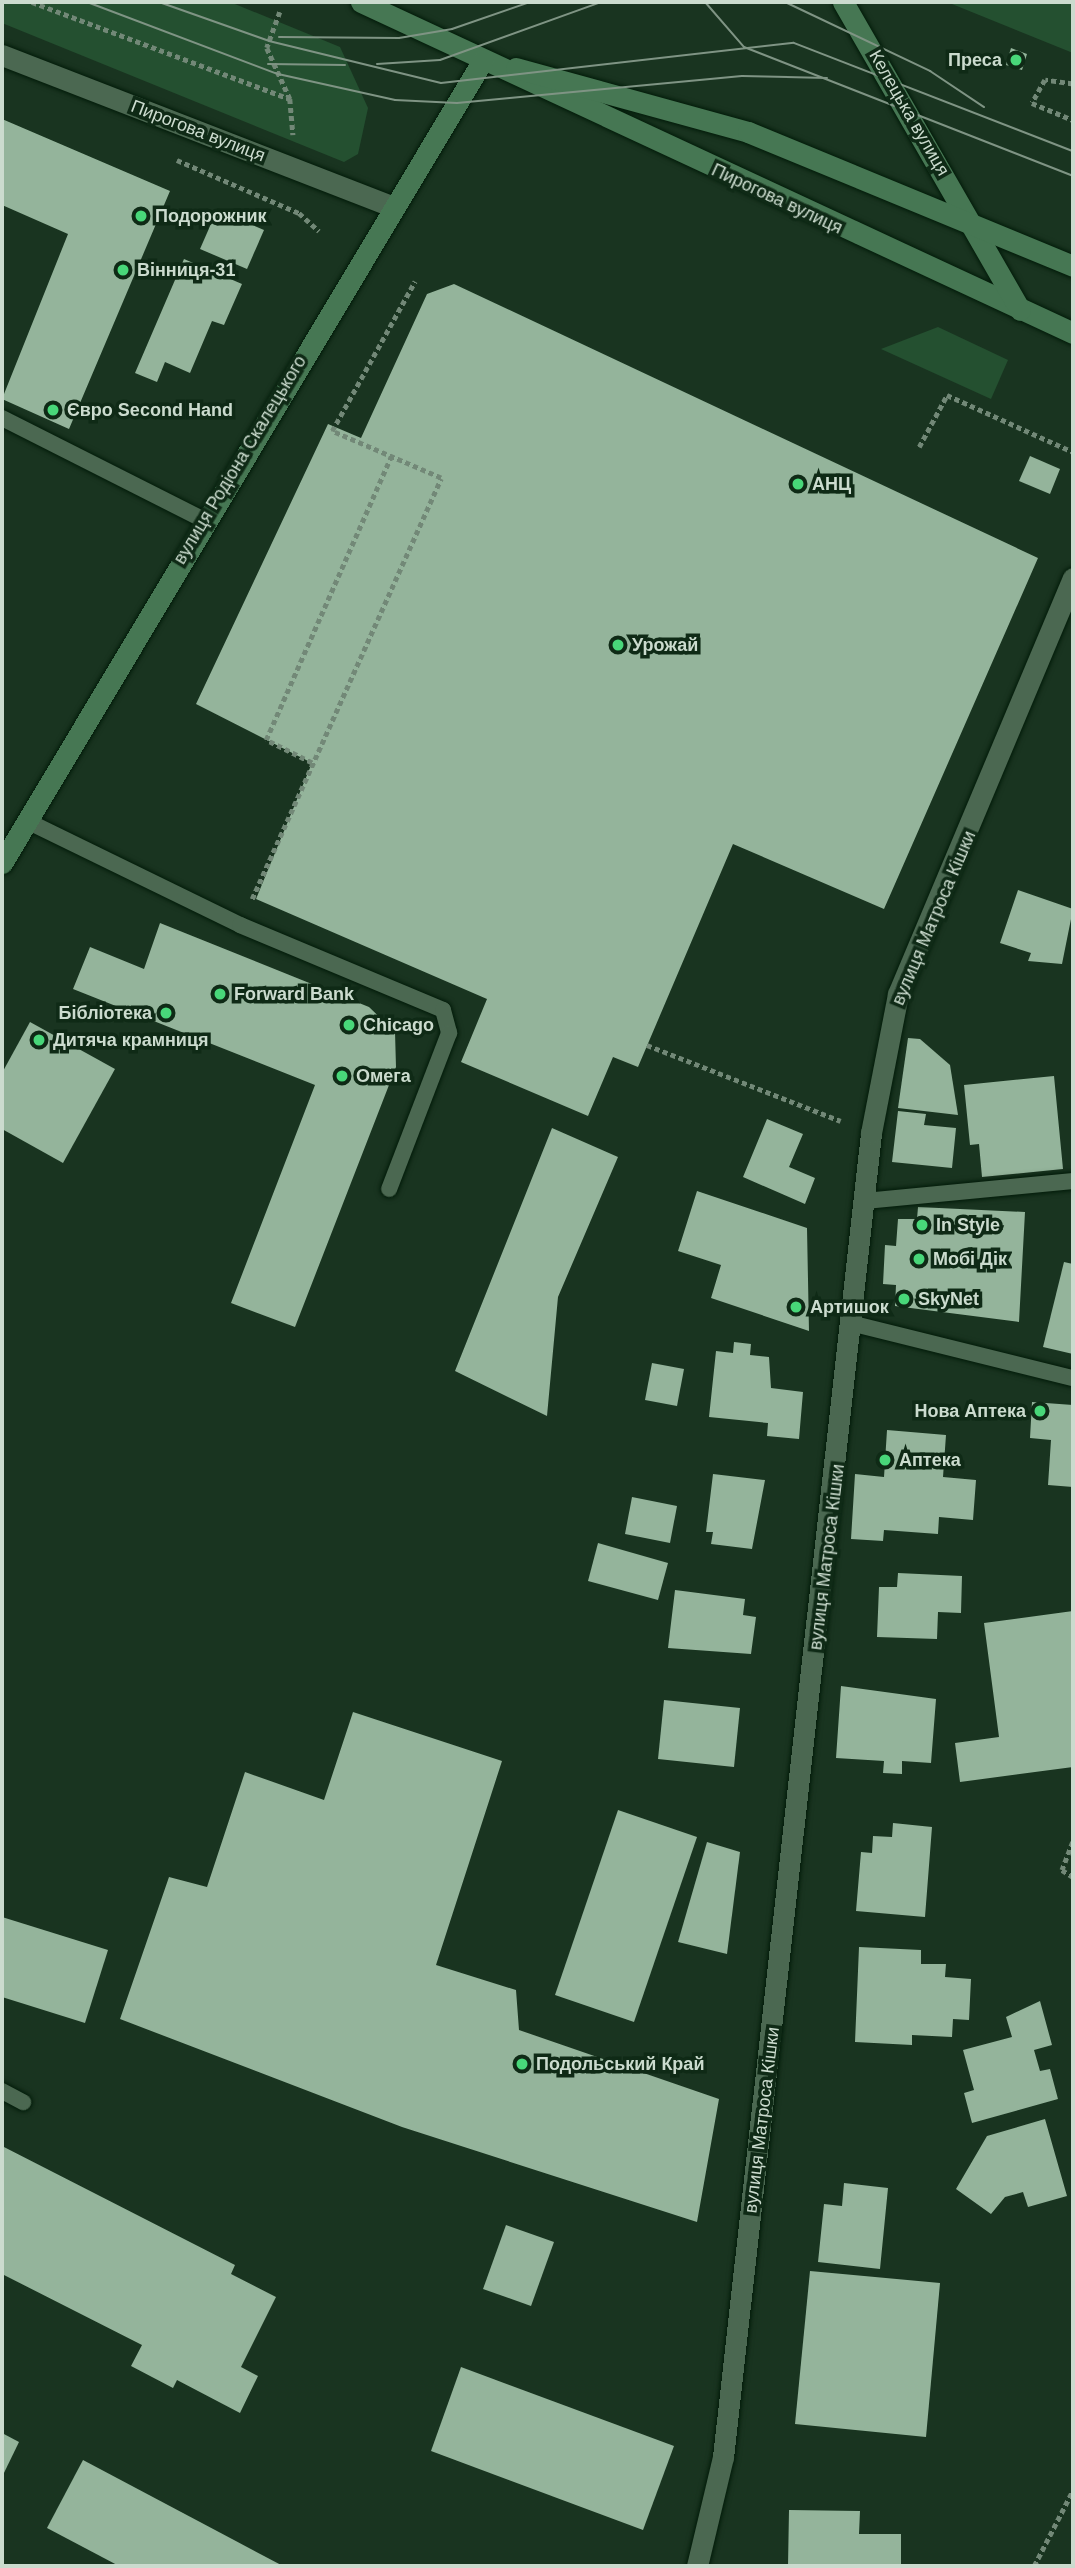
<!DOCTYPE html>
<meta charset="utf-8">
<style>
body{margin:0}
#map{position:relative;width:1075px;height:2568px;overflow:hidden;background:#193420;font-family:Helvetica,sans-serif}
div>[style]{position:absolute}
[style*='--x']{left:calc(var(--x)*1px);top:calc(var(--y)*1px);width:calc(var(--w)*1px);rotate:calc(var(--a)*1deg)}
.green>*{inset:0;background:#245030}
.building>*{inset:0;background:#94b49b}
.path>*{height:4.5px;margin-top:-2.25px;transform-origin:0;background:repeating-linear-gradient(90deg,#728877 0 5px,transparent 0 8.5px)}
.roads{filter:drop-shadow(0 0 2px #021b09) drop-shadow(0 0 2px #021b09)}
.service>*{height:16px;margin:-8px;padding:0 8px;transform-origin:8px;border-radius:8px;background:#4b6851}
.minor>*{height:21px;margin:-10.5px;padding:0 10.5px;transform-origin:10.5px;border-radius:10.5px;background:#4b6851}
.secondary>*{height:21px;margin:-10.5px;padding:0 10.5px;transform-origin:10.5px;border-radius:10.5px;background:#467753}
.tram>*{height:2px;margin:-1px;padding:0 1px;transform-origin:1px;border-radius:1px;background:#7f9484}
.dots>*{width:19px;height:19px;translate:-50% -50%;box-sizing:border-box;border:4px solid #0f2a16;border-radius:50%}
span{translate:-50% -50%;white-space:nowrap;text-align:center;line-height:1.15;-webkit-text-stroke:7px #0f2a16;paint-order:stroke}
.poi-label{font-size:18px;color:#cbdbce;font-weight:700}
.right{translate:-100% -50%;text-align:right}
.left{translate:0 -50%;text-align:left}
.street-label{font-size:18px;color:#cbdbce}
.frame{position:absolute;inset:0;border:4px solid #cbdbce;pointer-events:none}
</style>
<div id="map">
<div class="green">
<i style="clip-path:polygon(2px 2px,230px 2px,340px 47px,368px 108px,358px 154px,344px 162px,2px 23px)"></i>
<i style="clip-path:polygon(947px 2px,1073px 2px,1073px 53px)"></i>
<i style="clip-path:polygon(938px 327px,1008px 360px,991px 399px,881px 349px)"></i>
</div>
<div class="building">
<i style="clip-path:polygon(1011px 48px,1027px 54px,1022px 70px,1006px 65px)"></i>
<i style="clip-path:polygon(2px 119px,170px 191px,69px 429px,2px 399px,68px 234px,2px 205px)"></i>
<i style="clip-path:polygon(217px 210px,264px 230px,247px 269px,200px 249px)"></i>
<i style="clip-path:polygon(184px 259px,242px 284px,224px 325px,212px 321px,190px 373px,165px 362px,157px 382px,135px 373px)"></i>
<i style="clip-path:polygon(454px 284px,1038px 558px,884px 909px,733px 844px,638px 1067px,613px 1057px,588px 1116px,461px 1062px,487px 999px,256px 899px,312px 763px,196px 704px,328px 424px,361px 438px,427px 294px)"></i>
<i style="clip-path:polygon(1030px 456px,1060px 469px,1050px 494px,1019px 481px)"></i>
<i style="clip-path:polygon(1018px 890px,1073px 909px,1062px 964px,1028px 961px,1031px 953px,1000px 943px)"></i>
<i style="clip-path:polygon(160px 923px,369px 1007px,395px 1032px,396px 1067px,295px 1327px,231px 1303px,315px 1085px,73px 989px,90px 947px,144px 969px)"></i>
<i style="clip-path:polygon(30px 1022px,115px 1069px,63px 1163px,2px 1129px,2px 1073px)"></i>
<i style="clip-path:polygon(908px 1038px,920px 1039px,950px 1065px,958px 1115px,898px 1108px)"></i>
<i style="clip-path:polygon(1054px 1076px,1063px 1169px,982px 1177px,979px 1144px,970px 1145px,964px 1085px)"></i>
<i style="clip-path:polygon(898px 1111px,926px 1114px,924px 1125px,956px 1128px,952px 1168px,892px 1162px)"></i>
<i style="clip-path:polygon(767px 1119px,803px 1134px,789px 1167px,815px 1178px,805px 1204px,743px 1177px)"></i>
<i style="clip-path:polygon(552px 1128px,618px 1157px,558px 1297px,547px 1416px,455px 1371px)"></i>
<i style="clip-path:polygon(697px 1191px,807px 1228px,809px 1331px,711px 1298px,721px 1265px,678px 1251px)"></i>
<i style="clip-path:polygon(918px 1207px,1025px 1212px,1019px 1322px,895px 1306px,896px 1285px,883px 1284px,885px 1245px,896px 1246px,898px 1219px,917px 1219px)"></i>
<i style="clip-path:polygon(1064px 1262px,1073px 1264px,1073px 1354px,1043px 1347px)"></i>
<i style="clip-path:polygon(734px 1342px,751px 1344px,750px 1355px,769px 1357px,771px 1388px,803px 1392px,799px 1439px,767px 1436px,768px 1423px,709px 1417px,716px 1351px,733px 1353px)"></i>
<i style="clip-path:polygon(652px 1363px,684px 1369px,677px 1406px,645px 1400px)"></i>
<i style="clip-path:polygon(1032px 1402px,1073px 1405px,1073px 1487px,1048px 1485px,1051px 1440px,1030px 1438px)"></i>
<i style="clip-path:polygon(887px 1430px,946px 1435px,943px 1477px,976px 1480px,973px 1520px,939px 1517px,938px 1534px,884px 1530px,883px 1541px,851px 1539px,855px 1474px,884px 1477px)"></i>
<i style="clip-path:polygon(713px 1474px,765px 1480px,752px 1549px,711px 1544px,713px 1532px,706px 1532px)"></i>
<i style="clip-path:polygon(632px 1497px,677px 1506px,670px 1543px,625px 1534px)"></i>
<i style="clip-path:polygon(598px 1543px,668px 1563px,658px 1600px,588px 1581px)"></i>
<i style="clip-path:polygon(898px 1573px,962px 1576px,961px 1613px,938px 1612px,937px 1639px,877px 1637px,879px 1587px,897px 1587px)"></i>
<i style="clip-path:polygon(675px 1590px,745px 1599px,743px 1615px,756px 1617px,751px 1654px,668px 1648px)"></i>
<i style="clip-path:polygon(1073px 1611px,1073px 1767px,960px 1782px,955px 1743px,999px 1737px,984px 1623px)"></i>
<i style="clip-path:polygon(841px 1686px,936px 1699px,931px 1763px,902px 1761px,902px 1774px,883px 1773px,884px 1761px,836px 1758px)"></i>
<i style="clip-path:polygon(664px 1700px,740px 1708px,734px 1767px,658px 1759px)"></i>
<i style="clip-path:polygon(353px 1712px,502px 1761px,436px 1965px,516px 1990px,519px 2030px,719px 2099px,697px 2222px,402px 2127px,120px 2019px,169px 1877px,207px 1887px,245px 1772px,324px 1800px)"></i>
<i style="clip-path:polygon(618px 1810px,697px 1837px,634px 2022px,555px 1995px)"></i>
<i style="clip-path:polygon(893px 1823px,932px 1827px,925px 1917px,856px 1911px,861px 1852px,872px 1853px,873px 1836px,892px 1837px)"></i>
<i style="clip-path:polygon(707px 1842px,740px 1852px,727px 1954px,678px 1942px)"></i>
<i style="clip-path:polygon(2px 1917px,108px 1950px,85px 2023px,2px 1997px)"></i>
<i style="clip-path:polygon(859px 1947px,921px 1950px,921px 1964px,946px 1964px,945px 1977px,971px 1979px,969px 2020px,953px 2019px,952px 2037px,912px 2035px,912px 2045px,855px 2042px)"></i>
<i style="clip-path:polygon(1040px 2001px,1052px 2045px,1034px 2050px,1040px 2071px,1050px 2069px,1058px 2099px,972px 2123px,964px 2093px,974px 2090px,963px 2050px,1012px 2037px,1006px 2017px)"></i>
<i style="clip-path:polygon(1045px 2119px,1067px 2196px,1028px 2207px,1023px 2192px,1005px 2197px,991px 2214px,956px 2189px,987px 2136px)"></i>
<i style="clip-path:polygon(2px 2146px,235px 2265px,231px 2274px,276px 2297px,241px 2367px,258px 2376px,240px 2413px,177px 2380px,173px 2388px,131px 2366px,142px 2345px,2px 2274px)"></i>
<i style="clip-path:polygon(844px 2183px,888px 2188px,880px 2269px,818px 2262px,824px 2204px,842px 2206px)"></i>
<i style="clip-path:polygon(506px 2225px,554px 2242px,531px 2306px,483px 2289px)"></i>
<i style="clip-path:polygon(810px 2271px,940px 2283px,926px 2437px,795px 2424px)"></i>
<i style="clip-path:polygon(461px 2367px,674px 2446px,643px 2530px,431px 2451px)"></i>
<i style="clip-path:polygon(2px 2433px,19px 2442px,2px 2477px)"></i>
<i style="clip-path:polygon(83px 2460px,283px 2566px,119px 2566px,47px 2528px)"></i>
<i style="clip-path:polygon(789px 2510px,860px 2511px,859px 2534px,901px 2534px,901px 2566px,788px 2566px)"></i>
</div>
<div class="path">
<i style="--x:32;--y:2;--w:276;--a:20.6"></i>
<i style="--x:653;--y:2;--w:4;--a:0"></i>
<i style="--x:280;--y:12;--w:38;--a:110"></i>
<i style="--x:267;--y:48;--w:56;--a:65.7"></i>
<i style="--x:290;--y:99;--w:36;--a:85"></i>
<i style="--x:1073;--y:84;--w:28;--a:-172"></i>
<i style="--x:1045;--y:80;--w:26;--a:119"></i>
<i style="--x:1032;--y:103;--w:44;--a:22.5"></i>
<i style="--x:177;--y:160;--w:133;--a:23.5"></i>
<i style="--x:299;--y:213;--w:27;--a:42"></i>
<i style="--x:919;--y:447;--w:59;--a:-61.7"></i>
<i style="--x:947;--y:395;--w:138;--a:24.3"></i>
<i style="--x:312;--y:763;--w:51;--a:-153.4"></i>
<i style="--x:266;--y:740;--w:310;--a:-66.2"></i>
<i style="--x:252;--y:899;--w:461;--a:-65.8"></i>
<i style="--x:441;--y:478;--w:119;--a:-156.7"></i>
<i style="--x:332;--y:431;--w:171;--a:-61"></i>
<i style="--x:647;--y:1045;--w:208;--a:21.4"></i>
<i style="--x:1073;--y:1842;--w:30;--a:111"></i>
<i style="--x:1062;--y:1870;--w:13;--a:32"></i>
<i style="--x:1034;--y:2566;--w:85;--a:-62.8"></i>
</div>
<div class="roads">
<div class="service">
<i style="--x:2;--y:418;--w:226;--a:26.8"></i>
<i style="--x:27;--y:821;--w:237;--a:26"></i>
<i style="--x:240;--y:925;--w:220;--a:22.7"></i>
<i style="--x:443;--y:1010;--w:24;--a:75"></i>
<i style="--x:449;--y:1033;--w:167;--a:111"></i>
<i style="--x:865;--y:1201;--w:209;--a:-5.5"></i>
<i style="--x:854;--y:1324;--w:226;--a:13.9"></i>
<i style="--x:2;--y:2091;--w:24;--a:28"></i>
</div>
<div class="minor">
<i style="--x:2;--y:55;--w:420;--a:21.2"></i>
<i style="--x:697;--y:2566;--w:112;--a:-76.6"></i>
<i style="--x:723;--y:2457;--w:1332;--a:-83.62"></i>
<i style="--x:871;--y:1133;--w:142;--a:-79"></i>
<i style="--x:898;--y:994;--w:451;--a:-67.2"></i>
</div>
<div class="secondary">
<i style="--x:361;--y:2;--w:785;--a:24.93"></i>
<i style="--x:843;--y:2;--w:355;--a:60.1"></i>
<i style="--x:516;--y:68;--w:241;--a:15.4"></i>
<i style="--x:748;--y:132;--w:352;--a:22.4"></i>
<i style="--x:2;--y:863;--w:936;--a:-59.08"></i>
</div>
</div>
<div class="tram">
<i style="--x:87;--y:2;--w:204;--a:20.7"></i>
<i style="--x:278;--y:74;--w:120;--a:12.5"></i>
<i style="--x:395;--y:100;--w:62;--a:2.8"></i>
<i style="--x:457;--y:103;--w:286;--a:-5.4"></i>
<i style="--x:742;--y:76;--w:85;--a:1.3"></i>
<i style="--x:159;--y:2;--w:117;--a:19.5"></i>
<i style="--x:269;--y:41;--w:177;--a:13.7"></i>
<i style="--x:441;--y:83;--w:355;--a:-6.5"></i>
<i style="--x:794;--y:43;--w:299;--a:21.2"></i>
<i style="--x:705;--y:2;--w:60;--a:49.1"></i>
<i style="--x:744;--y:47;--w:353;--a:21.4"></i>
<i style="--x:785;--y:2;--w:161;--a:25.4"></i>
<i style="--x:930;--y:71;--w:65;--a:33.7"></i>
<i style="--x:279;--y:37;--w:120;--a:0.5"></i>
<i style="--x:399;--y:38;--w:54;--a:-9.6"></i>
<i style="--x:452;--y:29;--w:83;--a:-19.1"></i>
<i style="--x:268;--y:64;--w:77;--a:0.7"></i>
<i style="--x:377;--y:64;--w:63;--a:-3.6"></i>
<i style="--x:440;--y:60;--w:171;--a:-19.8"></i>
</div>
<div class="dots">
<i style="left:1016px;top:60px;background:#48d779"></i>
<i style="left:141px;top:216px;background:#48d779"></i>
<i style="left:123px;top:270px;background:#48d779"></i>
<i style="left:53px;top:410px;background:#48d779"></i>
<i style="left:798px;top:484px;background:#48d779"></i>
<i style="left:618px;top:645px;background:#48d779"></i>
<i style="left:220px;top:994px;background:#48d779"></i>
<i style="left:166px;top:1013px;background:#48d779"></i>
<i style="left:349px;top:1025px;background:#48d779"></i>
<i style="left:39px;top:1040px;background:#48d779"></i>
<i style="left:342px;top:1076px;background:#48d779"></i>
<i style="left:922px;top:1225px;background:#48d779"></i>
<i style="left:919px;top:1259px;background:#48d779"></i>
<i style="left:904px;top:1299px;background:#48d779"></i>
<i style="left:796px;top:1307px;background:#48d779"></i>
<i style="left:1040px;top:1411px;background:#48d779"></i>
<i style="left:885px;top:1460px;background:#48d779"></i>
<i style="left:522px;top:2064px;background:#48d779"></i>
</div>
<div class="poi-label">
<span class="right" style="left:1002px;top:60px">Преса</span>
<span class="left" style="left:155px;top:216px">Подорожник</span>
<span class="left" style="left:137px;top:270px">Вінниця-31</span>
<span class="left" style="left:67px;top:410px">Євро Second Hand</span>
<span class="left" style="left:812px;top:484px">АНЦ</span>
<span class="left" style="left:632px;top:645px">Урожай</span>
<span class="left" style="left:234px;top:994px">Forward Bank</span>
<span class="right" style="left:152px;top:1013px">Бібліотека</span>
<span class="left" style="left:363px;top:1025px">Chicago</span>
<span class="left" style="left:53px;top:1040px">Дитяча крамниця</span>
<span class="left" style="left:356px;top:1076px">Омега</span>
<span class="left" style="left:936px;top:1225px">In Style</span>
<span class="left" style="left:933px;top:1259px">Мобі Дік</span>
<span class="left" style="left:918px;top:1299px">SkyNet</span>
<span class="left" style="left:810px;top:1307px">Артишок</span>
<span class="right" style="left:1026px;top:1411px">Нова Аптека</span>
<span class="left" style="left:899px;top:1460px">Аптека</span>
<span class="left" style="left:536px;top:2064px">Подольський Край</span>
</div>
<div class="street-label">
<span style="left:909px;top:113px;rotate:60deg">Келецька вулиця</span>
<span style="left:198px;top:131px;rotate:21deg">Пирогова вулиця</span>
<span style="left:777px;top:199px;rotate:25deg">Пирогова вулиця</span>
<span style="left:240px;top:460px;rotate:-59deg">вулиця Родіона Скалецького</span>
<span style="left:934px;top:918px;rotate:-67deg">вулиця Матроса Кішки</span>
<span style="left:827px;top:1557px;rotate:-83deg">вулиця Матроса Кішки</span>
<span style="left:762px;top:2120px;rotate:-83deg">вулиця Матроса Кішки</span>
</div>
<div class="frame"></div>
</div>
